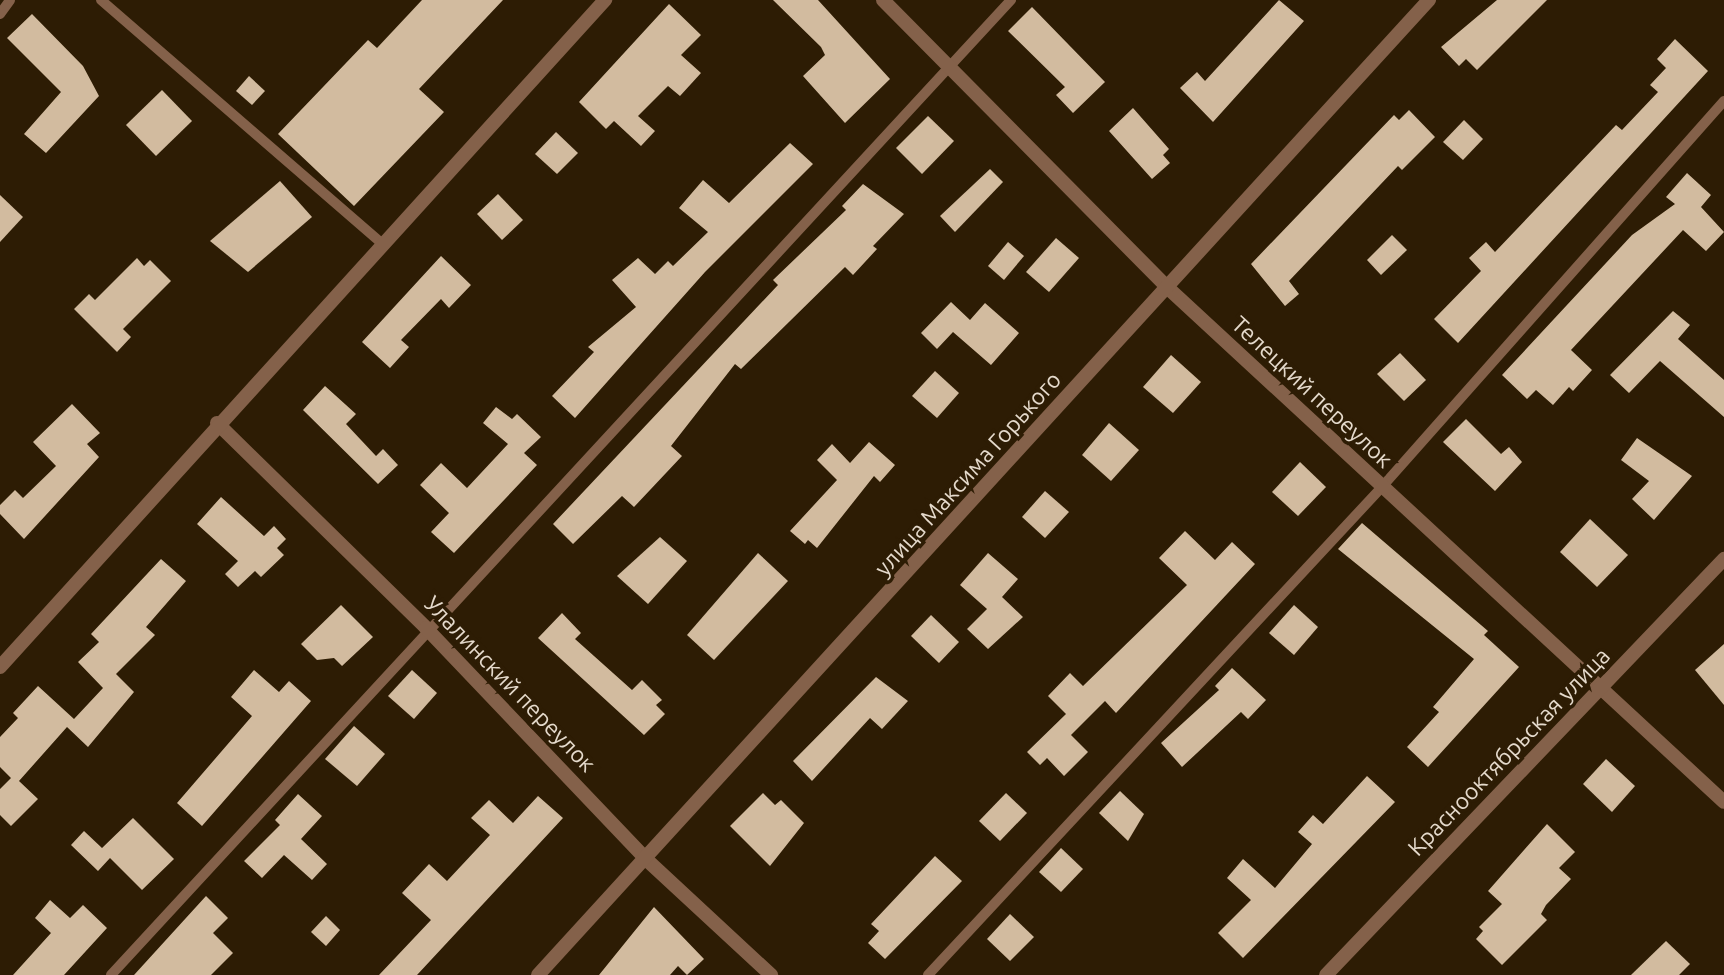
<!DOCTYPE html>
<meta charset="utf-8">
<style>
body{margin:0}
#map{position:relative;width:1724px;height:975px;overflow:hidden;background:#2d1c04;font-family:Ubuntu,sans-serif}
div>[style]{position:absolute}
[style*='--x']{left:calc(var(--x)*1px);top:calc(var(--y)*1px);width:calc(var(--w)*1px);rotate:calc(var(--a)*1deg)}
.building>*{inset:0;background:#d2bb9f}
.lane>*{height:10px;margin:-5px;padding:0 5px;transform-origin:5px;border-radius:5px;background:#84614a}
.street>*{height:14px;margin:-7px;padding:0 7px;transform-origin:7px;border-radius:7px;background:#84614a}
span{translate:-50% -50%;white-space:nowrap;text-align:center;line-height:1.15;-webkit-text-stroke:7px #2d1c04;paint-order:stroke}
.street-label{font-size:23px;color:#e5dacc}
</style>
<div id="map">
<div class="building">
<i style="clip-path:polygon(422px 0,503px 0,419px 89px,444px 112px,354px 206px,278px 134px,368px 40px,377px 48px)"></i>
<i style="clip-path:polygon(773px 0,818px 0,890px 79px,845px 123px,803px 76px,825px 55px,821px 47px)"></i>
<i style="clip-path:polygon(1279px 0,1304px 21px,1213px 122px,1180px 88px,1197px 72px,1205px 81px)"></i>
<i style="clip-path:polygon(1497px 0,1547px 0,1477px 70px,1466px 59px,1459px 66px,1441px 47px)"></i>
<i style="clip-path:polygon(669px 4px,701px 35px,681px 55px,701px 73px,680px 96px,668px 86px,638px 116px,655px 131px,641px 146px,614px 121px,606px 129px,579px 102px)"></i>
<i style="clip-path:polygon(1032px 7px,1105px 82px,1073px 113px,1056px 95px,1065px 87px,1008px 31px)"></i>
<i style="clip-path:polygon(32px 14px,83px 66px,99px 96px,46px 153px,24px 134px,61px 92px,7px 38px)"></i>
<i style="clip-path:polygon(1675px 39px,1708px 71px,1458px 343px,1434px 319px,1481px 271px,1469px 258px,1486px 242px,1495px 252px,1616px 125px,1622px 130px,1658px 92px,1650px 85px,1666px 68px,1657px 59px)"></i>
<i style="clip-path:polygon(249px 76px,265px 91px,252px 105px,236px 91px)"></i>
<i style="clip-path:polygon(162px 90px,192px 121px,156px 156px,126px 125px)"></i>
<i style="clip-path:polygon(1133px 108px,1169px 149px,1163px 155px,1170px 163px,1152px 179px,1109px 131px)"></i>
<i style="clip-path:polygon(1409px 110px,1435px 137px,1402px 170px,1398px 166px,1289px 281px,1299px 294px,1285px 306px,1251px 264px,1394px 115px,1399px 120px)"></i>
<i style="clip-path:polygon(928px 116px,954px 141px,922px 174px,896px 148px)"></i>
<i style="clip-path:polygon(1464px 120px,1483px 139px,1463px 160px,1443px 142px)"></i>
<i style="clip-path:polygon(556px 132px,578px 153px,557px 174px,535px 154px)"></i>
<i style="clip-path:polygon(790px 143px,813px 164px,705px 272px,575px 418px,552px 396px,594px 352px,588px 347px,636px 307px,612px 280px,638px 258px,655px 274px,668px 261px,673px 266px,708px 232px,679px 208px,703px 180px,729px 203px)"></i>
<i style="clip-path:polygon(990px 169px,1003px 182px,955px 232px,940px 216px)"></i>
<i style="clip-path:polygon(1687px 173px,1711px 195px,1701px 207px,1724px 232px,1706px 251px,1683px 230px,1571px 350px,1592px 370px,1573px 391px,1569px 387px,1553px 405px,1536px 390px,1527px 399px,1502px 375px,1632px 235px,1675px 204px,1666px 197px)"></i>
<i style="clip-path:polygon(280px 181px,312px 217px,248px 272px,210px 241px)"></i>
<i style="clip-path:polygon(863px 184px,904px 214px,873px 246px,877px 249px,853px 275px,845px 267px,741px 369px,735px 364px,671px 446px,682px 456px,634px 507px,622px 496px,573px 544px,553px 524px,778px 285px,773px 280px,846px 210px,842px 206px)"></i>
<i style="clip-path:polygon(498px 194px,523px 220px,502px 240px,477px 214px)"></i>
<i style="clip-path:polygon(0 195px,23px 217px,0 242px)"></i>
<i style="clip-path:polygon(1392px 235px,1407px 250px,1381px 275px,1367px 260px)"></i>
<i style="clip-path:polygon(1056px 238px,1079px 258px,1049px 292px,1026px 272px)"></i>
<i style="clip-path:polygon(1008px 242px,1024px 256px,1004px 280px,988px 266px)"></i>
<i style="clip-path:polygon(441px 256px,471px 285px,449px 308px,441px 299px,401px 340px,409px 347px,390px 368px,362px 342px)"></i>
<i style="clip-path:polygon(137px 258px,144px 266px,150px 260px,171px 281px,123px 329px,131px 337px,117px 352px,74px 309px,89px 294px,95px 300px)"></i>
<i style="clip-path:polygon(951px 302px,970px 320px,985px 303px,1019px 333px,991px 365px,953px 332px,937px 349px,921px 333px)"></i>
<i style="clip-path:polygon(1673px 311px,1690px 325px,1678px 339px,1724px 380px,1724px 417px,1660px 361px,1629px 393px,1610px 375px)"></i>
<i style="clip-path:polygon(1400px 353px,1426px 380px,1404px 401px,1377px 374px)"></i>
<i style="clip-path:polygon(1171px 355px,1201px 382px,1173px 413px,1143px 387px)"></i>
<i style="clip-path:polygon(935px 371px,959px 393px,937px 418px,912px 396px)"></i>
<i style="clip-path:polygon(325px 386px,356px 414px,346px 424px,376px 456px,383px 449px,398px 465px,378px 484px,303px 410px)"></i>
<i style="clip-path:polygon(72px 404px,100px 433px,87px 444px,99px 457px,24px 539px,0 514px,0 505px,15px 490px,23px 498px,56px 466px,33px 442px)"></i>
<i style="clip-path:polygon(496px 407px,512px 419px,517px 414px,541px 437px,524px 453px,537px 465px,454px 553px,431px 532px,449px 513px,420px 485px,441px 463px,467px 488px,508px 444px,483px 423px)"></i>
<i style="clip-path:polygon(1466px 419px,1501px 454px,1509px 447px,1522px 462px,1495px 491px,1443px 442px)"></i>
<i style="clip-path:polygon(1109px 423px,1139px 450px,1111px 481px,1082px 455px)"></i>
<i style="clip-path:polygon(1637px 438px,1692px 476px,1654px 520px,1632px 499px,1649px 481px,1621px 460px)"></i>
<i style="clip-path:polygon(869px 442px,895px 465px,880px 482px,874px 476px,817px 548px,808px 540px,805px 544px,790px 531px,837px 480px,817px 460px,832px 444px,850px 463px)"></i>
<i style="clip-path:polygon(1300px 462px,1326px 487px,1298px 516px,1272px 492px)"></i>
<i style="clip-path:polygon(1045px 491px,1069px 512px,1045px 538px,1022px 517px)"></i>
<i style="clip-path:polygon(221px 497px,264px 536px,274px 526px,286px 539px,277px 548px,284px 555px,261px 577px,255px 571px,238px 587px,225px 574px,238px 561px,197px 524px)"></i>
<i style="clip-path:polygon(1590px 519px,1628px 555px,1597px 587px,1560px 552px)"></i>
<i style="clip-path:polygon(1362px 523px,1488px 631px,1484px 635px,1519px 667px,1428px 767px,1407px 747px,1439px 712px,1433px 707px,1474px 659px,1338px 549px)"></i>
<i style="clip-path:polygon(1185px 531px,1215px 560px,1232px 542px,1255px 564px,1116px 713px,1105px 701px,1071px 735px,1088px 752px,1064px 776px,1047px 758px,1040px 765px,1027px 752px,1066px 714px,1048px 696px,1070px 673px,1083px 686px,1187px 585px,1159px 558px)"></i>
<i style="clip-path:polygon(660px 537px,687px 561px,648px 604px,617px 576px)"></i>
<i style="clip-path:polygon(758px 553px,788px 581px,714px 660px,687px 635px)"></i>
<i style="clip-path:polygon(988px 553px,1018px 579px,1002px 597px,1023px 617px,988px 649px,967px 629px,987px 609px,960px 585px)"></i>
<i style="clip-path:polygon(161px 559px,186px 581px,146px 627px,155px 635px,116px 674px,134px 692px,88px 747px,67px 727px,19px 781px,38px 799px,11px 826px,0 815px,0 789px,11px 778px,0 767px,0 737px,18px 718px,13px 713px,38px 686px,74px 719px,103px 688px,78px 662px,99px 642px,91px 634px)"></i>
<i style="clip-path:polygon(341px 605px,373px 637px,342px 666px,334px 658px,317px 660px,301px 644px)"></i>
<i style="clip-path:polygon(1294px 605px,1318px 627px,1294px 655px,1269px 633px)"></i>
<i style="clip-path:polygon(562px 613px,581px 633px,575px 639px,632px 690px,642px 680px,662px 700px,656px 705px,665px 714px,644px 735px,538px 638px)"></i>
<i style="clip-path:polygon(931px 615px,959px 642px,939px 663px,911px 636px)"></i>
<i style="clip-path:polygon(1724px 644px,1724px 705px,1695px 670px)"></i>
<i style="clip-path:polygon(1232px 668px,1266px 700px,1248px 719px,1241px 712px,1182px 767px,1161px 743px,1219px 690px,1215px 686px)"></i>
<i style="clip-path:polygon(254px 670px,279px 692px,289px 681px,311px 701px,202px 826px,177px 803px,252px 716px,231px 697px)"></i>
<i style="clip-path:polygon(412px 670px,437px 693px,414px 719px,388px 696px)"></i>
<i style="clip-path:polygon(876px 677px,908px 701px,882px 729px,870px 718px,812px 781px,793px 761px)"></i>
<i style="clip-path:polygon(354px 726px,385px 754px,357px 786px,325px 759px)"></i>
<i style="clip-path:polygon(1606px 759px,1635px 786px,1612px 812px,1583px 784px)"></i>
<i style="clip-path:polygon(1367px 776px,1395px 802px,1243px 958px,1218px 933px,1251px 900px,1227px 878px,1243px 859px,1275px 888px,1312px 844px,1298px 832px,1313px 815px,1323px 824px)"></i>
<i style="clip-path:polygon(1120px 791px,1144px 814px,1128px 841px,1099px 813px)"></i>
<i style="clip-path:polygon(763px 793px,775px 805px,781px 800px,804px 823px,770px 866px,730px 826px)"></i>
<i style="clip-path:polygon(1006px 793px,1027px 813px,1000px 841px,979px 821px)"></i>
<i style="clip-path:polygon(298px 794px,322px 816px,301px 839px,327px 864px,312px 880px,284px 855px,262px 878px,244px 861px,280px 825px,275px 820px)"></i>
<i style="clip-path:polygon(538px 796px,563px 818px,417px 975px,379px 975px,431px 920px,402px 893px,429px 864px,447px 881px,490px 835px,471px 818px,489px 800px,513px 823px)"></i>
<i style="clip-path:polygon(133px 818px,174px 859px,142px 890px,110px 858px,98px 871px,71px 845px,84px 831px,102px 848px)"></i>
<i style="clip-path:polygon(1547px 824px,1575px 852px,1559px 868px,1571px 879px,1546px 905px,1541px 914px,1547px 920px,1502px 965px,1476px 939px,1483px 931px,1479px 927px,1502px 904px,1488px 891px)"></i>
<i style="clip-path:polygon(1061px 848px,1083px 869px,1061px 892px,1039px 872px)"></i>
<i style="clip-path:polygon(935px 856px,962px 881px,885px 959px,868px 943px,879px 931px,871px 924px)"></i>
<i style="clip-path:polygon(206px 896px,228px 918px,213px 933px,233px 953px,211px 975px,134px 975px)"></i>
<i style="clip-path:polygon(50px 900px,70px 918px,83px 905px,107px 928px,64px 975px,13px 975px,51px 933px,35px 918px)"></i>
<i style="clip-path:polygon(654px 907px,704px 959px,687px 975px,678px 966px,670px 975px,599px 975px)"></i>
<i style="clip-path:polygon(1010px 914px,1034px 937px,1010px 961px,987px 939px)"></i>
<i style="clip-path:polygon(326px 916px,340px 930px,326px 946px,311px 932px)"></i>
<i style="clip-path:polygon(1666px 941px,1690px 964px,1679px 975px,1631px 975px)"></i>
</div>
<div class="lane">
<i style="--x:101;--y:0;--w:371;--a:40.9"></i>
<i style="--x:0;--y:14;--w:17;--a:-54"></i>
<i style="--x:111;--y:975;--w:1327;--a:-47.29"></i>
<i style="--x:928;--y:975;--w:665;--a:-47.07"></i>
<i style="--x:1381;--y:488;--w:517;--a:-48.45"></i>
</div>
<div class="street">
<i style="--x:883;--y:0;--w:405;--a:45.3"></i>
<i style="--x:1168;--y:288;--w:757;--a:42.75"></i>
<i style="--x:217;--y:423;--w:293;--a:44.4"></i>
<i style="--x:426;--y:628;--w:322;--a:46.4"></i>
<i style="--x:648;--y:861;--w:168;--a:42.8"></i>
<i style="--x:0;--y:667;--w:901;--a:-47.79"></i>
<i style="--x:538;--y:975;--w:1321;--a:-47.58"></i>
<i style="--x:1326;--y:975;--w:576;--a:-46.27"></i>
</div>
<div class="street-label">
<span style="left:1312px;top:392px;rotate:43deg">Телецкий переулок</span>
<span style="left:968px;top:474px;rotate:-48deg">улица Максима Горького</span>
<span style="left:510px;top:684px;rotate:46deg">Улалинский переулок</span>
<span style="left:1509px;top:752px;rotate:-46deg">Краснооктябрьская улица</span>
</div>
</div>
